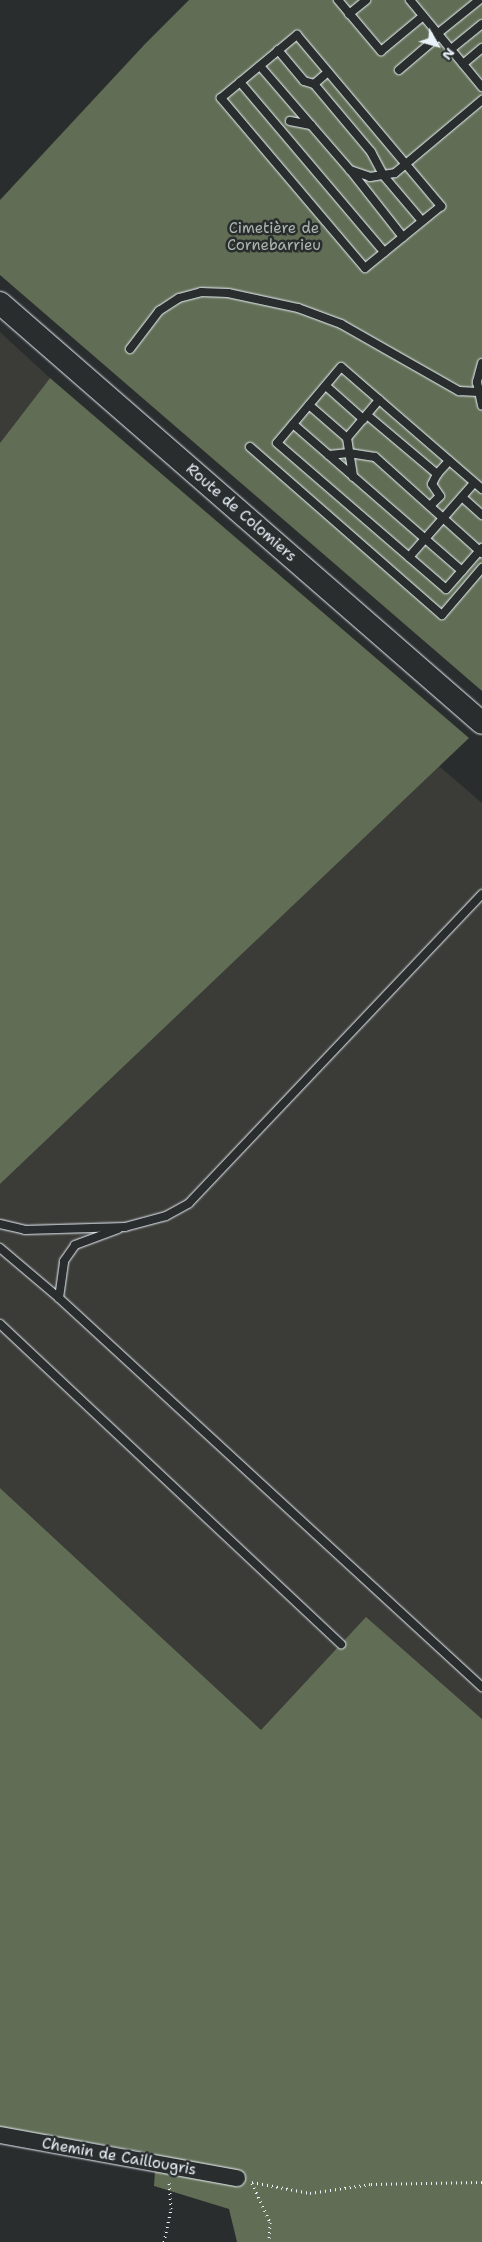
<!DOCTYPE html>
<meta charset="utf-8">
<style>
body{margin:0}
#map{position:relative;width:482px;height:2242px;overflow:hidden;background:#2a2d2e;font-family:"Shantell Sans",sans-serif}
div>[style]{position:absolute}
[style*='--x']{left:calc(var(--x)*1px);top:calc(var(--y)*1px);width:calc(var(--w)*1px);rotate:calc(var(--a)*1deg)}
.built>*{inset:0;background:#3b3b37}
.green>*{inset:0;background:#616d54}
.path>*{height:3px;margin-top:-1.5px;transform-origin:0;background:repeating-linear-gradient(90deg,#e8f1f8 0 1px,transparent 0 5px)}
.roads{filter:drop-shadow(0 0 1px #e8f1f8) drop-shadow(0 0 1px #e8f1f8)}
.lane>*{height:8px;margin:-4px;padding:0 4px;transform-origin:4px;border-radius:4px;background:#2a2d2e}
.street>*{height:16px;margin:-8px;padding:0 8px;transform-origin:8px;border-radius:8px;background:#2a2d2e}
.secondary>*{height:22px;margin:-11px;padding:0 11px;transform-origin:11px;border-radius:11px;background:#2a2d2e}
span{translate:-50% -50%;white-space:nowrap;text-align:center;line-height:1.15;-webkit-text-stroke:5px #2a2d2e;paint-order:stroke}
.park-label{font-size:15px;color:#abb6ae}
.street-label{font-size:15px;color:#e8f1f8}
.north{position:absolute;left:412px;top:20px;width:50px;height:50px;-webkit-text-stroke:4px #2a2d2e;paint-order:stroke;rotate:128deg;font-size:14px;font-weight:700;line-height:20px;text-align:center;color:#e8f1f8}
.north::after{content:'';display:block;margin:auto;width:18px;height:22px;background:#e8f1f8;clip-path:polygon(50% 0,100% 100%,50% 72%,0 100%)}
</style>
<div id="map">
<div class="built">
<i style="clip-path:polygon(0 332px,50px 378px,0 443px)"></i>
<i style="clip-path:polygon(439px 766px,482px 803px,482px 1719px,366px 1618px,261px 1731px,0 1488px,0 1184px)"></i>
</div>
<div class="green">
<i style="clip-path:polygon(189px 0,482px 0,482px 691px,0 275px,0 200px,145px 44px)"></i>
<i style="clip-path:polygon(50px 378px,469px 738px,0 1184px,0 443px)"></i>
<i style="clip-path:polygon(0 1488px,261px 1730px,366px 1617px,482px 1719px,482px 2242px,237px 2242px,229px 2209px,154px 2186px,156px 2154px,0 2127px)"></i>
</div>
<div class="path">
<i style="--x:252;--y:2182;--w:59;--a:10.7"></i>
<i style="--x:310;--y:2193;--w:62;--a:-8.4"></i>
<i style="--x:371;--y:2184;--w:111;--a:-1"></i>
<i style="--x:252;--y:2183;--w:43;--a:65.2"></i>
<i style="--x:270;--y:2222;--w:20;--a:93"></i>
<i style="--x:164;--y:2242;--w:34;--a:-78"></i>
<i style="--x:171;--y:2209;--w:28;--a:-94"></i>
</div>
<div class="roads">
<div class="lane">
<i style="--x:338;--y:0;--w:67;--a:49.9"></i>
<i style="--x:381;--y:51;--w:53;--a:-39.7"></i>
<i style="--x:410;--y:0;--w:113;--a:50.4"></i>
<i style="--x:349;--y:14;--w:22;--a:-39"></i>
<i style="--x:437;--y:34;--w:54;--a:-39"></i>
<i style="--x:297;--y:35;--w:224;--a:49.9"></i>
<i style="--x:441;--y:206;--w:98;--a:140.8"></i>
<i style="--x:365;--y:268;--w:223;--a:-130.3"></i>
<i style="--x:221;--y:98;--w:99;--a:-39.7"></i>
<i style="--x:278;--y:50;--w:40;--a:50"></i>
<i style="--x:304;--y:81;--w:10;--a:17"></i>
<i style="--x:450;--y:50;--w:41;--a:-39.1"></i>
<i style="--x:463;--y:64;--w:25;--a:-40"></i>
<i style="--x:260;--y:66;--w:78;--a:49.2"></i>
<i style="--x:399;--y:70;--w:52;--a:-40.4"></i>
<i style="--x:328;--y:72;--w:18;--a:139"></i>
<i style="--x:314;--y:84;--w:89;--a:50"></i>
<i style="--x:371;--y:152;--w:26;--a:62"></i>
<i style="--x:383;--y:175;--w:60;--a:49.7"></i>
<i style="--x:240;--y:82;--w:223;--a:49.7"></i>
<i style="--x:290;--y:121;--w:21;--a:11"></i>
<i style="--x:311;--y:125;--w:60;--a:49.1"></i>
<i style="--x:350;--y:170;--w:21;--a:19"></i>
<i style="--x:370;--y:177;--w:25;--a:-9"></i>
<i style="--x:395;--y:173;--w:114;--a:-40"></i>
<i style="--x:351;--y:171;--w:84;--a:51.8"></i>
<i style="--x:130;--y:349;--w:48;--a:-52.7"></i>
<i style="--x:159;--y:311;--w:24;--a:-33"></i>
<i style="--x:179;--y:298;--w:23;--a:-15"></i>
<i style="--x:201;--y:292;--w:27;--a:2"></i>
<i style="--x:228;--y:293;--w:72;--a:12.1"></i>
<i style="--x:298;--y:308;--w:46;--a:20.4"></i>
<i style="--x:341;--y:324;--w:136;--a:29.6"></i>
<i style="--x:459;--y:391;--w:19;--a:3"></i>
<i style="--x:482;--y:363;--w:20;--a:105"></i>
<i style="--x:477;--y:382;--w:24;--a:78"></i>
<i style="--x:326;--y:386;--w:50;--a:41.7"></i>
<i style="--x:309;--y:405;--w:50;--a:41"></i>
<i style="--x:347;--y:438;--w:50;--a:-49.9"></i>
<i style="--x:367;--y:415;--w:92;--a:40.1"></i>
<i style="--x:437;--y:474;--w:18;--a:-47"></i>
<i style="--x:293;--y:424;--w:224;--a:41"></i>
<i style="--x:347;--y:438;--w:39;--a:81"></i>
<i style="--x:250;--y:447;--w:255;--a:41.2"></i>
<i style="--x:442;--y:615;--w:62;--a:-49.6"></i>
<i style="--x:329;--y:455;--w:20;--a:-6"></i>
<i style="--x:349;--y:453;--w:26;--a:9"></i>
<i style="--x:375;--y:457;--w:144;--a:41.9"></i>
<i style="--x:482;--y:489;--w:186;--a:-139.1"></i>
<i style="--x:341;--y:367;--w:99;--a:130.1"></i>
<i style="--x:277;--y:443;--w:223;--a:40.8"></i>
<i style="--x:446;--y:589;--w:55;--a:-48.7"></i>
<i style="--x:462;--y:497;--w:27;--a:42"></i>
<i style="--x:430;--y:506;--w:14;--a:-45"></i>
<i style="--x:440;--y:496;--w:14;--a:-124"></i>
<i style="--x:432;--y:484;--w:11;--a:-63"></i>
<i style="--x:409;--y:557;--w:98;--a:-48.7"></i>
<i style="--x:0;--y:1224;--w:26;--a:13"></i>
<i style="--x:25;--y:1230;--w:100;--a:-1.7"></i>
<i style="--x:125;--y:1227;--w:42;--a:-15"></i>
<i style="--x:166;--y:1216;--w:26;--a:-29"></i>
<i style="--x:189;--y:1203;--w:426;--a:-46.5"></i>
<i style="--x:0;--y:1248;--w:77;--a:40.3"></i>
<i style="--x:59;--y:1298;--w:575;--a:42.6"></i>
<i style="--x:59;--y:1298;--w:37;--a:-82"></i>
<i style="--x:64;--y:1261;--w:19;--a:-55"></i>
<i style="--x:75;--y:1245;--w:46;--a:-20.4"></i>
<i style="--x:0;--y:1324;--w:468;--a:43.2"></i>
</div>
<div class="street">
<i style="--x:0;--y:2135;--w:241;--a:10.3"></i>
</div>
<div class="secondary">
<i style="--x:0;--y:303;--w:639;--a:41.07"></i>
</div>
</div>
<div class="park-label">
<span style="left:274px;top:237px">Cimetière de<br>Cornebarrieu</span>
</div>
<div class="street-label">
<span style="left:241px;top:513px;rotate:41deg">Route de Colomiers</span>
<span style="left:119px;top:2157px;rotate:10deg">Chemin de Caillougris</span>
</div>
<div class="north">N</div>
</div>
